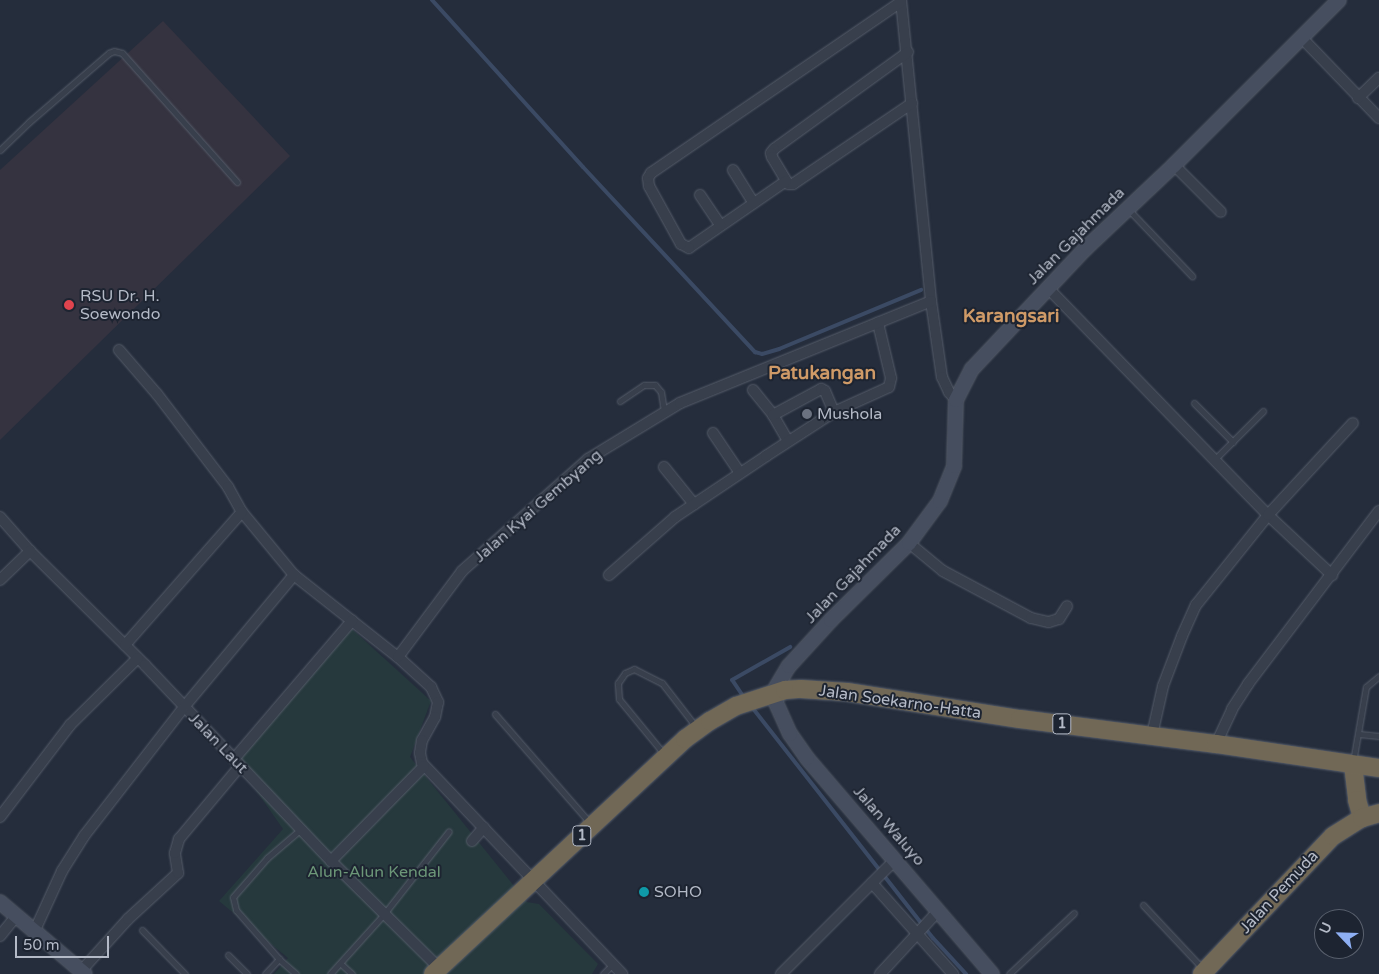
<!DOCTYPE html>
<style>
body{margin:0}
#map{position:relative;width:1379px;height:974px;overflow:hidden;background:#252d3c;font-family:"Varela Round",sans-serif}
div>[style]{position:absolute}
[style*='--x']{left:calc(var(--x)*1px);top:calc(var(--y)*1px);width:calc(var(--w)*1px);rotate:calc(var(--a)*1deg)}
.medical>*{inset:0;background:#353340}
.green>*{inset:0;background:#26393d}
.stream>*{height:4px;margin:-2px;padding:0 2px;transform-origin:2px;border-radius:2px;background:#3b4a64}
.roads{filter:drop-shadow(0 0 1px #565d6a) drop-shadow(0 0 1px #565d6a)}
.lane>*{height:5px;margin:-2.5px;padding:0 2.5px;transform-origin:2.5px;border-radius:2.5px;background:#383f4c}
.street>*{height:10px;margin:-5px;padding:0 5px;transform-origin:5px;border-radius:5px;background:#383f4c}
.secondary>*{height:14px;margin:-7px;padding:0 7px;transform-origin:7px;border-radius:7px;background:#464e5f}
.highway>*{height:18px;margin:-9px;padding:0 9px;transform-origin:9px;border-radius:9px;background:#716856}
.dots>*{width:14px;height:14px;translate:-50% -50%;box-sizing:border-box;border:2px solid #1d2431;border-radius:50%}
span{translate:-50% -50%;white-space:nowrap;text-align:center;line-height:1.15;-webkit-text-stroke:4px #1d2431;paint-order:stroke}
.shield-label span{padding:1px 4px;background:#1d2431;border:1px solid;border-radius:4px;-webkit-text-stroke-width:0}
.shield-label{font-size:15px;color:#b4bac7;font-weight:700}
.street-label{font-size:16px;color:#b4bac7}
.poi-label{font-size:16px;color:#b4bac7}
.left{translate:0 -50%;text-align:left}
.park-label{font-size:16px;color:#6c9778}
.quarter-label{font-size:19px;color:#cf9a67;font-weight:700}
.north{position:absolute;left:1314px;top:909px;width:50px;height:50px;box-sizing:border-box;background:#1d2431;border:1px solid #59606d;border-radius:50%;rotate:294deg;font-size:14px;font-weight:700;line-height:20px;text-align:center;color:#b4bac7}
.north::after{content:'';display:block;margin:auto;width:18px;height:22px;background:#8eaff3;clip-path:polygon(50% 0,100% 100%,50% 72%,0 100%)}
.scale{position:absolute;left:15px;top:936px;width:94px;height:22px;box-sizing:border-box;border:2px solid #b4bac7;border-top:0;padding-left:6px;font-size:15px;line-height:18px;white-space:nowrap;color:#b4bac7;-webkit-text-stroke:4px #1d2431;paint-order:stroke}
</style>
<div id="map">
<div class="medical">
<i style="clip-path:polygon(163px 21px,290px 156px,0 440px,0 170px)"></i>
</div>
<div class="green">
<i style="clip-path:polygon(352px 629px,431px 701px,410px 757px,527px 902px,539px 904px,598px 964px,592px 974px,274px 974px,288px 958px,219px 901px,283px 829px,234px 759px)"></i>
</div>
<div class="stream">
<i style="--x:432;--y:0;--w:225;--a:47.9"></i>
<i style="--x:583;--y:167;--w:253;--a:47.1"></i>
<i style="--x:755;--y:352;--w:7;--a:16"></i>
<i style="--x:762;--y:354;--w:18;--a:-16"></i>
<i style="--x:779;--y:349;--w:154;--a:-22.6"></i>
<i style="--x:745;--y:699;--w:23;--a:-124"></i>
<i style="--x:732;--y:680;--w:67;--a:-29.6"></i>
<i style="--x:751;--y:706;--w:295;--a:51.9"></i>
<i style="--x:933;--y:938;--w:49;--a:47.5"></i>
</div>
<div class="roads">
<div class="lane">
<i style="--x:0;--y:150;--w:40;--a:-44"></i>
<i style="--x:29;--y:122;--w:106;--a:-40.8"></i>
<i style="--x:109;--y:53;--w:5;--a:-22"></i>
<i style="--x:114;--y:51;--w:8;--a:14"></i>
<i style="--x:122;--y:53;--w:173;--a:48.3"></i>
<i style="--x:1128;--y:209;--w:93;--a:46.3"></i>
<i style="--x:620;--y:401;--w:29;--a:-34"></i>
<i style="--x:644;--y:385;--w:11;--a:0"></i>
<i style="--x:655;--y:385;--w:9;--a:49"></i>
<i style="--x:661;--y:392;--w:20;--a:81"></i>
<i style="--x:1194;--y:403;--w:55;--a:45"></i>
<i style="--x:1215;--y:459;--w:68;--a:-45"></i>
<i style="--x:495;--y:714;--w:146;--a:48.9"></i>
<i style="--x:1359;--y:734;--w:20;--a:6"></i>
<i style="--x:664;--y:754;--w:71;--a:-129.3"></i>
<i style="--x:619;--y:699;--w:16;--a:-94"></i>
<i style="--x:618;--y:683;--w:12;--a:-55"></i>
<i style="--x:625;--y:673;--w:10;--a:-24"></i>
<i style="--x:634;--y:669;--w:31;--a:27"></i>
<i style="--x:662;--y:683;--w:56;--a:52.3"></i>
<i style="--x:1353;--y:762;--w:76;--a:-80.2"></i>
<i style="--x:1366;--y:687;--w:17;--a:-40"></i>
<i style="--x:1143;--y:905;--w:88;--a:46.8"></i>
<i style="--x:142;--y:930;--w:62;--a:45.7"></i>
<i style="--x:228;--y:955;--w:27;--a:45"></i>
<i style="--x:341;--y:964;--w:15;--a:42"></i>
<i style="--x:265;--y:974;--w:21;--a:-47"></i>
<i style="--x:296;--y:974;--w:23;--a:-139"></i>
<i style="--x:279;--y:959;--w:65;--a:-131.3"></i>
<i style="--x:236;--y:910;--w:13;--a:-103"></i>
<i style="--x:233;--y:897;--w:52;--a:-48.9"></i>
<i style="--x:267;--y:858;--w:45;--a:-40.5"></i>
<i style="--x:330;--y:974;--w:81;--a:-48"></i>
<i style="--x:384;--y:914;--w:105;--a:-51.9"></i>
<i style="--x:603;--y:974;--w:14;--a:-45"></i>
<i style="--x:1009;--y:974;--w:89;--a:-43.2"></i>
</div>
<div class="street">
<i style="--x:901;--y:0;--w:302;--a:84.3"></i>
<i style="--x:931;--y:301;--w:77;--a:81.8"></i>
<i style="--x:942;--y:377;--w:17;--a:65"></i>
<i style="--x:949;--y:392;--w:11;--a:49"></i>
<i style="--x:1302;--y:38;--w:111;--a:46.1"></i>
<i style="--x:908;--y:52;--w:165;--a:144.1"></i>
<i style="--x:774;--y:149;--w:5;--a:127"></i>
<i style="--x:771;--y:153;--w:4;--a:76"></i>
<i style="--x:772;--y:157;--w:31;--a:59"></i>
<i style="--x:788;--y:184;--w:5;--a:0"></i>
<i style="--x:793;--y:184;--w:144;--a:-34.2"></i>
<i style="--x:1358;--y:98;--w:29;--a:-44"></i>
<i style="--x:1174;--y:165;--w:66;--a:45"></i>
<i style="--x:733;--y:170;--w:39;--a:58"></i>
<i style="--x:786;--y:181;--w:118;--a:145.4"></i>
<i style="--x:689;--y:248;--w:9;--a:-153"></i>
<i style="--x:681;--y:244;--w:66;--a:-118.9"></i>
<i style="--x:649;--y:186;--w:8;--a:-97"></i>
<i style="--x:648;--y:178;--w:6;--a:-59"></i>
<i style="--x:651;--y:173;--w:303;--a:-34.4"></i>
<i style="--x:700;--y:195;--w:36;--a:56"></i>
<i style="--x:1048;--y:288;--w:316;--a:45.9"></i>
<i style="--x:1268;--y:515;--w:88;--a:43.2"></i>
<i style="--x:119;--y:350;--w:58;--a:49.2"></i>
<i style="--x:157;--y:394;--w:117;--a:52.6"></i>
<i style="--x:228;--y:487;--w:29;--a:61"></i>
<i style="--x:242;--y:512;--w:82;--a:50.5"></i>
<i style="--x:294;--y:575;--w:132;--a:38.3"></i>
<i style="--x:398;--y:657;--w:45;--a:42.3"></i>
<i style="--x:431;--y:687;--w:17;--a:65"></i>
<i style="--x:438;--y:702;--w:15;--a:101"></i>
<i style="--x:435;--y:717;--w:26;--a:119"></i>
<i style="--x:422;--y:740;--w:13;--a:99"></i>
<i style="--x:420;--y:753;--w:10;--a:79"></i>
<i style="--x:422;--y:763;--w:291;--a:46.5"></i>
<i style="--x:753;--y:390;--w:32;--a:51"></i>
<i style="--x:773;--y:415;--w:30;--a:60"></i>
<i style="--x:773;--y:415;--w:55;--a:-28.4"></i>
<i style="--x:821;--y:389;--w:4;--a:27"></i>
<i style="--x:825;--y:391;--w:23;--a:67"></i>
<i style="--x:713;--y:433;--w:48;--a:56"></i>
<i style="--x:664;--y:467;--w:48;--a:51"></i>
<i style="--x:0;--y:517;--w:45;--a:48.6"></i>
<i style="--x:30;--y:551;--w:162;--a:44.7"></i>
<i style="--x:145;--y:665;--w:270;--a:46.5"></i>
<i style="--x:331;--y:861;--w:152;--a:44.7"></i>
<i style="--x:909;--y:543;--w:44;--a:39.5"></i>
<i style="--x:943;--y:571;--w:100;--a:28.1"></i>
<i style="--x:1031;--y:618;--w:18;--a:13"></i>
<i style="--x:1049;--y:622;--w:10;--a:-17"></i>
<i style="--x:1059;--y:619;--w:15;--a:-58"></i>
<i style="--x:609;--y:575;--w:88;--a:-41.3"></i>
<i style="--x:675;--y:517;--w:110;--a:-33.8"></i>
<i style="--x:766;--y:456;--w:81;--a:-32.9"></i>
<i style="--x:834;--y:412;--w:60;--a:-24.4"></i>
<i style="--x:889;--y:387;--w:9;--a:-77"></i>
<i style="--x:891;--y:378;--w:57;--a:-103.3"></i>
<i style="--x:0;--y:580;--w:42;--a:-44"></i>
<i style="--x:125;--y:645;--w:177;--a:-48.7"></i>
<i style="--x:398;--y:657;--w:107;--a:-53.3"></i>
<i style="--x:462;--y:571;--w:169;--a:-41.6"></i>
<i style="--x:588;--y:459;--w:108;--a:-31.3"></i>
<i style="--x:680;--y:403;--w:271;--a:-22.1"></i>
<i style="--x:1152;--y:735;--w:50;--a:-77.3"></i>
<i style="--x:1163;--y:686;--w:53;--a:-69.2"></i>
<i style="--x:1182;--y:636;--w:34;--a:-66"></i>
<i style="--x:1196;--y:605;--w:115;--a:-51.3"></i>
<i style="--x:1268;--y:515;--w:125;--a:-47.3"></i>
<i style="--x:1216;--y:744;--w:38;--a:-65"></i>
<i style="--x:1232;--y:709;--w:30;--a:-57"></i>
<i style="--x:1248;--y:684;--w:217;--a:-52.9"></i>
<i style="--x:234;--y:759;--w:182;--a:-49.5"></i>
<i style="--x:0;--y:817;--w:116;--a:-52.7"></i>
<i style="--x:70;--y:725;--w:95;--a:-44.6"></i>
<i style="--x:472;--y:841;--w:18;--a:-49"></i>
<i style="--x:331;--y:861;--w:133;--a:-45.6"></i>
<i style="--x:872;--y:883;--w:122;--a:48.3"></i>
<i style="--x:35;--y:930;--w:65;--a:-65.4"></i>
<i style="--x:62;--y:871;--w:41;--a:-57.8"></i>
<i style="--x:84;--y:836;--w:163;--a:-52.2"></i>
<i style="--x:184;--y:707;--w:172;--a:-50.2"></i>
<i style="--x:0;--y:936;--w:26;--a:-51"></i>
<i style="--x:81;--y:971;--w:70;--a:-47.9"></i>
<i style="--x:128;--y:919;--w:68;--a:-42.6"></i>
<i style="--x:178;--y:873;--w:20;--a:-99"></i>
<i style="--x:175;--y:853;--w:15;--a:-74"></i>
<i style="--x:179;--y:839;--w:95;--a:-50.1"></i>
<i style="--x:781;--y:974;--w:161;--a:-45"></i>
<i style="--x:880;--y:974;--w:87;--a:-47.3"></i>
</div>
<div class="secondary">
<i style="--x:0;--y:902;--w:111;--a:40.3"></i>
<i style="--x:992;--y:974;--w:284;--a:-130.6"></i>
<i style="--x:807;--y:758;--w:29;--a:-125"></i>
<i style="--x:790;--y:734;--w:44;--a:-114.2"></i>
<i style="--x:772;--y:694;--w:33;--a:-59"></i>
<i style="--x:789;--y:666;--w:62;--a:-47.6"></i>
<i style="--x:831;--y:620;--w:110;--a:-44.6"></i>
<i style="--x:909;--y:543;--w:52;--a:-53.6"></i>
<i style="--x:940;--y:501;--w:38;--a:-68"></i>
<i style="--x:954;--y:466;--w:66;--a:-88.3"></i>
<i style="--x:956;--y:400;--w:35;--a:-63"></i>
<i style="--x:972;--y:369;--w:165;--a:-46.7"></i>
<i style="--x:1085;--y:249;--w:122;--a:-43.3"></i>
<i style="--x:1174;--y:165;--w:233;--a:-45"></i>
</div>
<div class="highway">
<i style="--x:1353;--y:765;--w:35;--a:83"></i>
<i style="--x:1357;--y:800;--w:19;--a:74"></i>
<i style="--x:433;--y:974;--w:345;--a:-43"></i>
<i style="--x:685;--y:739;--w:31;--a:-36"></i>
<i style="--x:710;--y:721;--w:30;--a:-30"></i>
<i style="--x:736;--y:706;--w:52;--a:-18.1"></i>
<i style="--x:785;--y:690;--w:16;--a:-4"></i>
<i style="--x:801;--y:689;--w:46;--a:3.7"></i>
<i style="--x:847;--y:692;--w:175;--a:8.9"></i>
<i style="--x:1020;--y:719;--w:198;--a:7.3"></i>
<i style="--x:1216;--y:744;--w:165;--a:8.4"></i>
<i style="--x:1202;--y:974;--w:190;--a:-46.5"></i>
<i style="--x:1333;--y:836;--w:34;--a:-32"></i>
<i style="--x:1362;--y:818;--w:18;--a:-16"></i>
</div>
</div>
<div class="dots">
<i style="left:69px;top:305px;background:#e0444e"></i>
<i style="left:807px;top:414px;background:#6b7280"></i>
<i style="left:644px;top:892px;background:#0f9aa8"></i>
</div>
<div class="shield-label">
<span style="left:1062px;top:724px">1</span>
<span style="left:582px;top:836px">1</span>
</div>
<div class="street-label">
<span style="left:1076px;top:236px;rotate:-45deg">Jalan Gajahmada</span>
<span style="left:538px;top:506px;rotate:-41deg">Jalan Kyai Gembyang</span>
<span style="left:853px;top:574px;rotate:-46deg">Jalan Gajahmada</span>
<span style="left:900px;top:702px;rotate:8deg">Jalan Soekarno-Hatta</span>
<span style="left:218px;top:743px;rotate:46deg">Jalan Laut</span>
<span style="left:889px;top:826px;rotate:49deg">Jalan Waluyo</span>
<span style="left:1279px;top:892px;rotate:-47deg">Jalan Pemuda</span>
</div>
<div class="poi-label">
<span class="left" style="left:80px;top:305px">RSU Dr. H.<br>Soewondo</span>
<span class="left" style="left:817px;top:414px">Mushola</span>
<span class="left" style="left:654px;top:892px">SOHO</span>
</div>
<div class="park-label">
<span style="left:374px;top:872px">Alun-Alun Kendal</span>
</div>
<div class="quarter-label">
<span style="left:1011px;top:317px">Karangsari</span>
<span style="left:822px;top:374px">Patukangan</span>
</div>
<div class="north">U</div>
<div class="scale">50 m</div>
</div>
